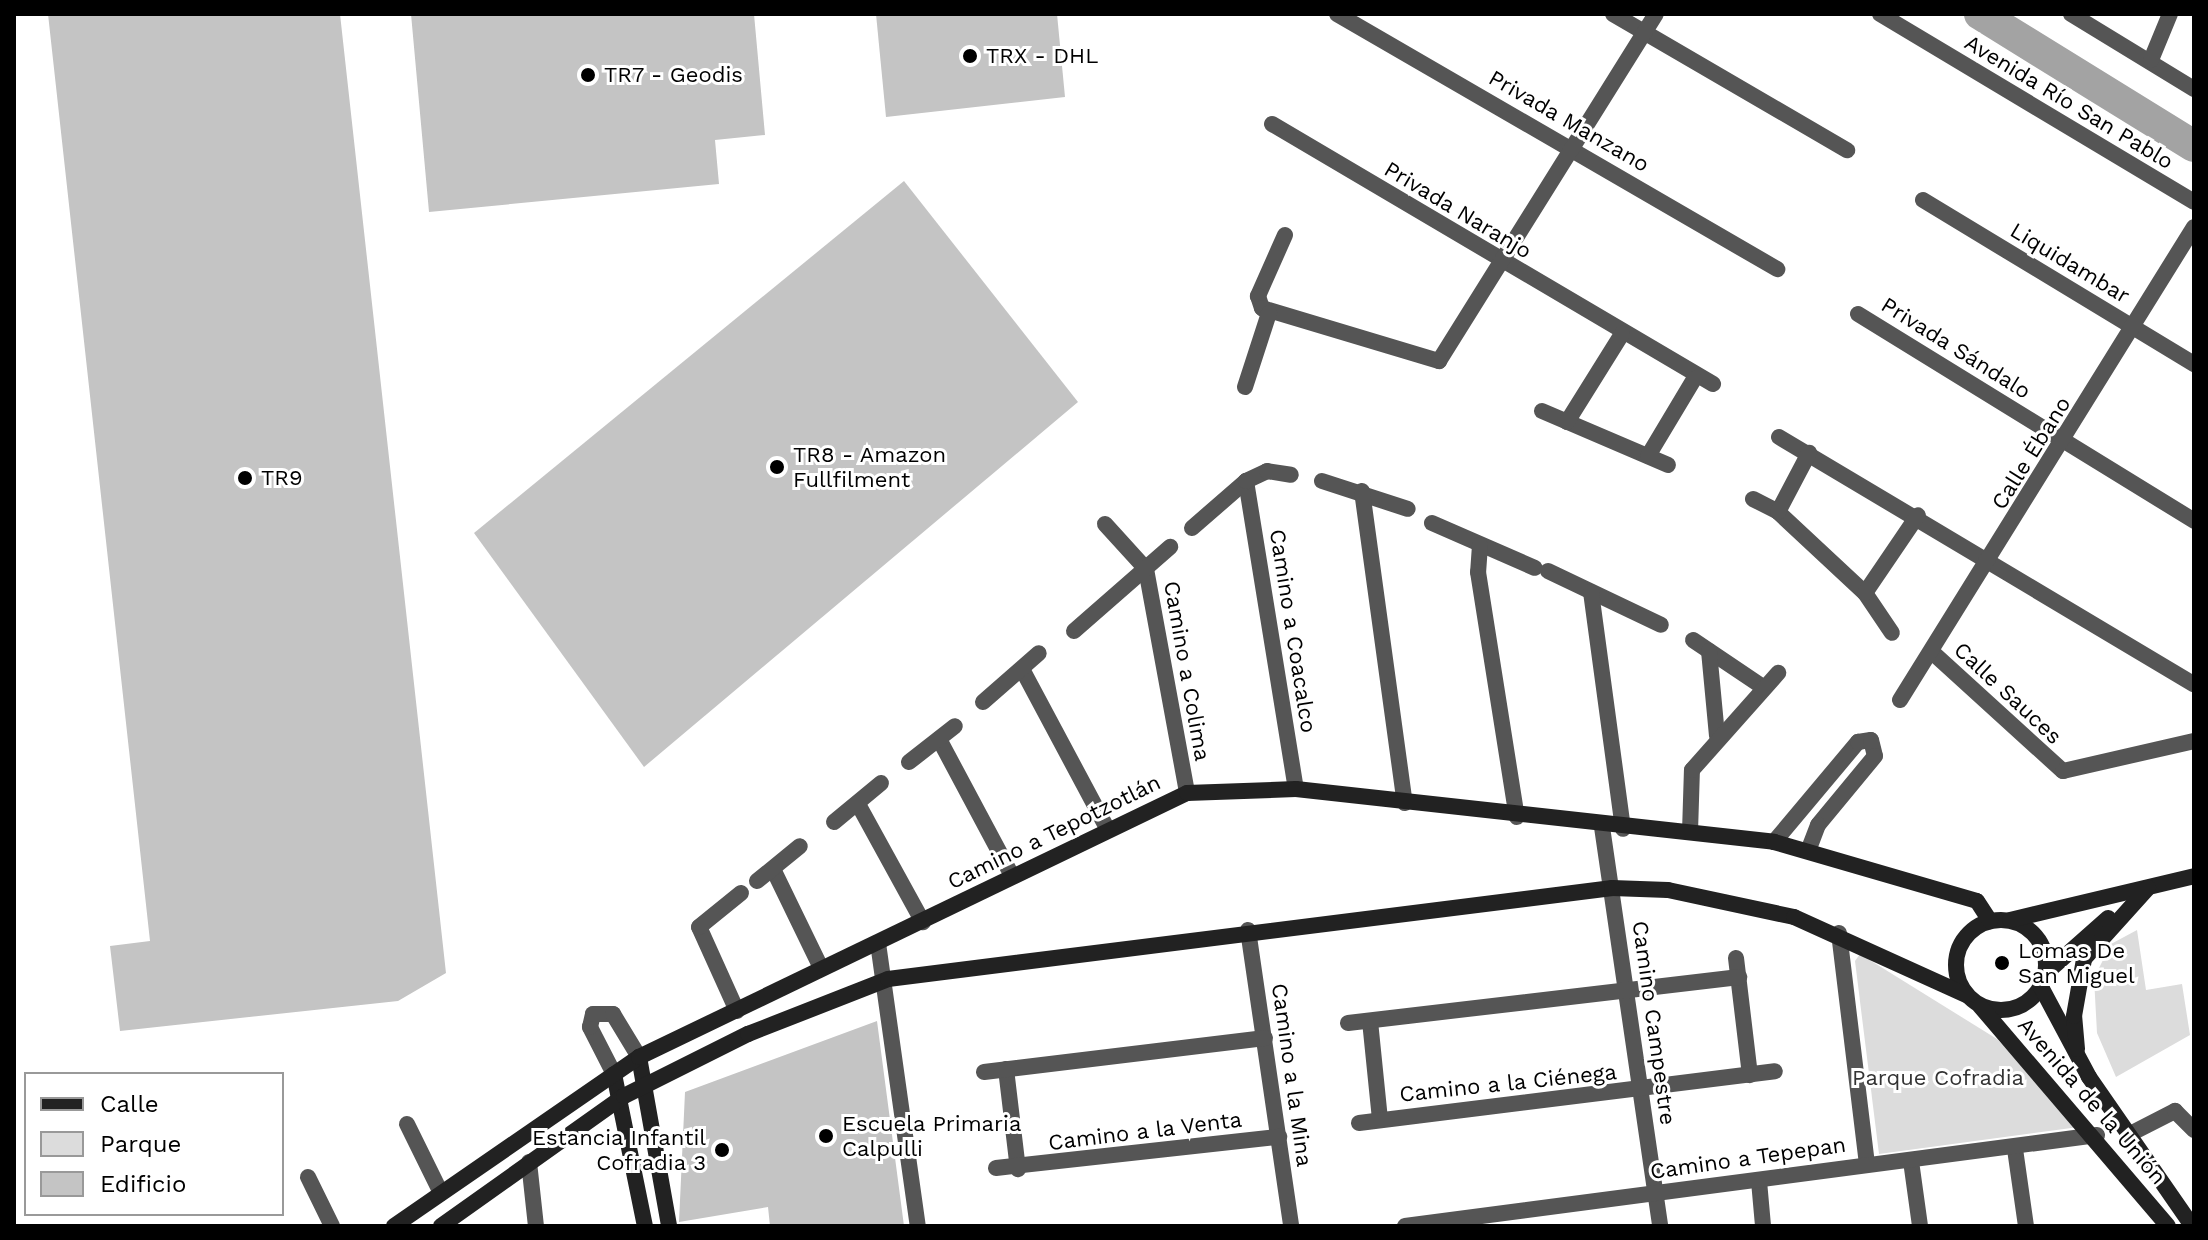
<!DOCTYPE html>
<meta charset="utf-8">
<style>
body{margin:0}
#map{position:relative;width:2208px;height:1240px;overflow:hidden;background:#fff;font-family:"Work Sans",sans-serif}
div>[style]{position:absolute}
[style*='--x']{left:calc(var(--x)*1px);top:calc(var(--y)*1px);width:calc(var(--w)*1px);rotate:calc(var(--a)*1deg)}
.green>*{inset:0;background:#dcdcdc}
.river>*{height:32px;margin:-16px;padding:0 16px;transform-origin:16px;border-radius:16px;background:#a3a3a3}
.building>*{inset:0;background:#c4c4c4}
.street>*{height:16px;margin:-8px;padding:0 8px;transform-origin:8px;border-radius:8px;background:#555}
.secondary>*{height:16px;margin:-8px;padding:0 8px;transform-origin:8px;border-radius:8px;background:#222}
.secondary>.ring{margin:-8px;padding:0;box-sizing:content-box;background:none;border:16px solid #222;border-radius:50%}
.dots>*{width:22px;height:22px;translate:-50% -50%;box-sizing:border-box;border:4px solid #fff;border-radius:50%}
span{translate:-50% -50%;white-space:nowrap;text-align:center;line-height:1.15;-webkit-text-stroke:6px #fff;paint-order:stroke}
.poi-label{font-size:22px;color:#000}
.left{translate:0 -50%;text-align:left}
.right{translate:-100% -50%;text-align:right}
.street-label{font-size:22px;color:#000}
.park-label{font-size:22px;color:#333}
.frame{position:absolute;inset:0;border:16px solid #000;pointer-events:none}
.legend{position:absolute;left:24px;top:1072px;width:260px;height:144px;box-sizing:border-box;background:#fff;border:2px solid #999;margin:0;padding:10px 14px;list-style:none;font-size:24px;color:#000}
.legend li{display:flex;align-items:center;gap:16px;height:40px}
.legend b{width:40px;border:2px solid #999}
</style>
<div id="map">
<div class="green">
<i style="clip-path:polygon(2137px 930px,2146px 990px,2182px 984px,2190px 1035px,2116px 1077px,2097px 1033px,2094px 978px,2111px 944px)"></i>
<i style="clip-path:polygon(1860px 954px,1997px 1039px,2079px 1127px,1879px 1154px,1855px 961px)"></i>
</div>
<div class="river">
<i style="--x:1980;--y:14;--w:251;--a:31.7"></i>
</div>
<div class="building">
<i style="clip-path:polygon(48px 14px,340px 14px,446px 973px,398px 1001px,120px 1031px,110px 946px,150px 941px)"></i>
<i style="clip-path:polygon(411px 14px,754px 14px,765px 135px,715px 140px,719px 184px,429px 212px)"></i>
<i style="clip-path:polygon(876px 14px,1057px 14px,1065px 97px,886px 117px)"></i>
<i style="clip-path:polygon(904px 181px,1078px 402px,644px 767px,474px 533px)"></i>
<i style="clip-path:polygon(877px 1021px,904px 1226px,770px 1226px,768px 1207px,679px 1222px,685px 1092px)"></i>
</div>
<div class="street">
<i style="--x:1337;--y:14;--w:509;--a:30.09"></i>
<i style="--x:1613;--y:14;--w:271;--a:30.2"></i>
<i style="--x:1880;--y:14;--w:366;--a:30.9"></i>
<i style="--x:2071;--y:14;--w:144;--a:31.4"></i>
<i style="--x:2151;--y:60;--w:50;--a:-67.6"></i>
<i style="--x:1272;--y:124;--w:512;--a:30.52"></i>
<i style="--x:1923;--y:200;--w:317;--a:31.2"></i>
<i style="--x:1285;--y:235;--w:67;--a:113.9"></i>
<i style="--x:1258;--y:296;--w:13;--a:72"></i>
<i style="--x:1262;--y:308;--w:185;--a:16.7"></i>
<i style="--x:1439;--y:361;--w:409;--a:-58"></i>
<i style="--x:1858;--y:314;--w:395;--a:31.6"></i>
<i style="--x:1245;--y:387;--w:78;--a:-72"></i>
<i style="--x:1542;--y:411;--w:137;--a:23.2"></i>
<i style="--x:1567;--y:422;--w:104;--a:-58"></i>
<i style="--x:1779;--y:437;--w:483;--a:30.8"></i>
<i style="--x:1648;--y:456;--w:90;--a:-59.1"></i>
<i style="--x:1246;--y:481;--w:312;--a:80.8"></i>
<i style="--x:1322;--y:481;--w:90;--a:18"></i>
<i style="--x:1362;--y:491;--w:315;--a:82.2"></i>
<i style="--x:1753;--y:499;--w:28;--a:27"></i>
<i style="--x:1778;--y:512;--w:119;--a:43"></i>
<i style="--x:1865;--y:593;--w:48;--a:56"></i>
<i style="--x:1778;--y:512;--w:67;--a:-62.3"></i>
<i style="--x:1432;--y:523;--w:112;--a:23.6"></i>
<i style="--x:1105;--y:524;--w:61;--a:47.7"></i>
<i style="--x:1146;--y:569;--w:228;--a:79.6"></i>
<i style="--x:1192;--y:528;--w:72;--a:-41"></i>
<i style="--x:1246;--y:481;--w:23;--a:-25"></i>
<i style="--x:1267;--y:471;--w:24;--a:9"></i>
<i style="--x:1480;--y:545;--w:27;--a:94"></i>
<i style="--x:1478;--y:572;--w:248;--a:81"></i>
<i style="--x:1548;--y:571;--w:125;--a:25.5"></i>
<i style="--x:1591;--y:592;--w:239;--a:82.3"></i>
<i style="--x:1865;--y:593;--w:94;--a:-55.8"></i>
<i style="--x:1074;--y:631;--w:128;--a:-41.2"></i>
<i style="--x:1693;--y:640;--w:84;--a:33.9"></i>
<i style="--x:1709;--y:651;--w:85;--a:84.6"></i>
<i style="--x:1932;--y:652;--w:177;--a:42.3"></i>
<i style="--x:2063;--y:771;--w:134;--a:-12.9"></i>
<i style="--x:1022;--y:669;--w:180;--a:61.9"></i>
<i style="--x:1900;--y:700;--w:557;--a:-58.14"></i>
<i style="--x:983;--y:702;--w:74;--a:-41.2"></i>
<i style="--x:939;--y:739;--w:153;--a:61.9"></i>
<i style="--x:909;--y:762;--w:58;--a:-38"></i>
<i style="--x:858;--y:804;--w:135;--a:61.2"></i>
<i style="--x:834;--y:822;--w:61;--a:-39.7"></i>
<i style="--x:1602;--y:827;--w:403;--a:81.7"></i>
<i style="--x:1690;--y:832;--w:62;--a:-88.2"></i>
<i style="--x:1692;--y:770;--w:130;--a:-48.4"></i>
<i style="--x:1774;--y:842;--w:131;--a:-50"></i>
<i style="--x:1858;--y:742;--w:13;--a:-9"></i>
<i style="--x:1871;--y:740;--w:16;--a:76"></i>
<i style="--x:1875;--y:756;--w:89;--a:129.6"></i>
<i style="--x:1818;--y:825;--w:26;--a:111"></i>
<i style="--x:773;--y:869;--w:110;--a:64.1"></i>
<i style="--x:757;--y:881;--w:55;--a:-39.1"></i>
<i style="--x:1248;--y:930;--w:299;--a:81.7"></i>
<i style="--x:1839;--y:933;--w:233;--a:83.1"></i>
<i style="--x:878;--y:943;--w:286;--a:82"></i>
<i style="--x:1736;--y:958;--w:118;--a:83.2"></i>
<i style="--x:737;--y:1011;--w:92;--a:-114.3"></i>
<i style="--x:699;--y:927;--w:54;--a:-39"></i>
<i style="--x:1370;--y:1021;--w:99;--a:84.2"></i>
<i style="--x:1348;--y:1023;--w:394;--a:-6.7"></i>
<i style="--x:1006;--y:1069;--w:101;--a:83.2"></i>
<i style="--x:984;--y:1072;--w:283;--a:-6.9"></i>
<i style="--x:614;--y:1074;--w:53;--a:-117.1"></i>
<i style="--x:590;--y:1027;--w:13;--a:-77"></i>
<i style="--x:593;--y:1014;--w:20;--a:0"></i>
<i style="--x:613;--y:1014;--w:50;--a:58.8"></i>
<i style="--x:1359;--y:1123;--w:419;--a:-7.1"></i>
<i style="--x:407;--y:1124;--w:77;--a:63.8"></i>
<i style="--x:2128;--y:1135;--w:53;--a:-27.1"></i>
<i style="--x:2175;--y:1111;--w:27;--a:45"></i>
<i style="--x:2015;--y:1149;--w:78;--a:81.9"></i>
<i style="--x:1911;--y:1161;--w:66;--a:82.1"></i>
<i style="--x:529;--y:1162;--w:64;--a:83.8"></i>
<i style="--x:996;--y:1168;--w:285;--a:-6.3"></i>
<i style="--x:308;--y:1177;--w:55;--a:63.9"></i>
<i style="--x:1759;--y:1181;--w:45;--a:84.9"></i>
<i style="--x:1405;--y:1226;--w:698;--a:-7.49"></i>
</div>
<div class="secondary">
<i class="ring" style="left:1956px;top:920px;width:74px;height:74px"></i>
<i style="--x:2010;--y:920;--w:189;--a:-13.4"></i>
<i style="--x:2046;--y:973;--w:83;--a:-41.6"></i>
<i style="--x:2041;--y:987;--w:102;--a:61.9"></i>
<i style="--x:2089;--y:1077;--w:181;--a:55.3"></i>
<i style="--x:1980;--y:1006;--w:289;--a:49.5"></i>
<i style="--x:2077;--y:1049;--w:33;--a:-95"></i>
<i style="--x:2074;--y:1016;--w:58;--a:-80"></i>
<i style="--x:2084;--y:959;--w:96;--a:-48"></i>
<i style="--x:639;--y:1057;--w:172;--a:79.9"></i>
<i style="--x:614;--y:1074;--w:155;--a:78.5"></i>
<i style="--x:394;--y:1226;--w:298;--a:-34.6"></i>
<i style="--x:639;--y:1057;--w:608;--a:-25.72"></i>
<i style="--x:1187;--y:793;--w:109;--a:-2.1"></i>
<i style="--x:1296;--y:789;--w:481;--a:6.3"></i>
<i style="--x:1774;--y:842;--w:211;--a:16.2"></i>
<i style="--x:1977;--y:901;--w:24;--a:57"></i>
<i style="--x:441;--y:1226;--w:224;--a:-35.4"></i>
<i style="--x:624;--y:1096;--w:139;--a:-26.6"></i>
<i style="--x:748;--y:1034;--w:150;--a:-21.4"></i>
<i style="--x:888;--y:979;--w:730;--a:-7.16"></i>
<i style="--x:1612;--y:888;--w:56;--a:2"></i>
<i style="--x:1668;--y:890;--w:129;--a:12.1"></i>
<i style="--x:1794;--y:917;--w:189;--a:24.4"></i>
</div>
<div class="dots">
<i style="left:970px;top:56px;background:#000"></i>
<i style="left:588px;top:75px;background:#000"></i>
<i style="left:777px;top:467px;background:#000"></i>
<i style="left:245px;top:478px;background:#000"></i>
<i style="left:2002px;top:963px;background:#000"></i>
<i style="left:826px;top:1136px;background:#000"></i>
<i style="left:722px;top:1150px;background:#000"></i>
</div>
<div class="poi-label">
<span class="left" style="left:986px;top:56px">TRX - DHL</span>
<span class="left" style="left:604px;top:75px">TR7 - Geodis</span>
<span class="left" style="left:793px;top:467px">TR8 - Amazon<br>Fullfilment</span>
<span class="left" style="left:261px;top:478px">TR9</span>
<span class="left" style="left:2018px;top:963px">Lomas De<br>San Miguel</span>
<span class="left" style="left:842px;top:1136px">Escuela Primaria<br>Calpulli</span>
<span class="right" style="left:706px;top:1150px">Estancia Infantil<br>Cofradia 3</span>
</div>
<div class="street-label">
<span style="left:2069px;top:102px;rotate:31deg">Avenida Río San Pablo</span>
<span style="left:1569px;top:121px;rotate:30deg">Privada Manzano</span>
<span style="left:1458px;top:210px;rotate:31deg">Privada Naranjo</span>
<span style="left:2070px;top:263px;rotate:31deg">Liquidambar</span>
<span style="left:1956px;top:348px;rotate:32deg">Privada Sándalo</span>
<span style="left:2031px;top:453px;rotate:-58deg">Calle Ébano</span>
<span style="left:1293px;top:631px;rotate:81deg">Camino a Coacalco</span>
<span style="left:1187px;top:671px;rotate:80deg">Camino a Colima</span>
<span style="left:2008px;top:693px;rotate:43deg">Calle Sauces</span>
<span style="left:1054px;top:832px;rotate:-26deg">Camino a Tepotzotlán</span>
<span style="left:1654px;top:1023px;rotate:82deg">Camino Campestre</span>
<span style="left:1292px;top:1075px;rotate:82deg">Camino a la Mina</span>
<span style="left:1508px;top:1083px;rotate:-6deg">Camino a la Ciénega</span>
<span style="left:2092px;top:1101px;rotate:49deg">Avenida de la Unión</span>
<span style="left:1145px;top:1131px;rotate:-7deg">Camino a la Venta</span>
<span style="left:1748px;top:1158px;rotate:-8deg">Camino a Tepepan</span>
</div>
<div class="park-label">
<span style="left:1938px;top:1078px">Parque Cofradia</span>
</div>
<div class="frame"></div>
<ul class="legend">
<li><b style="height:10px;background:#222"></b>Calle</li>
<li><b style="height:22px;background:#dcdcdc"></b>Parque</li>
<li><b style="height:22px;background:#c4c4c4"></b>Edificio</li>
</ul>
</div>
